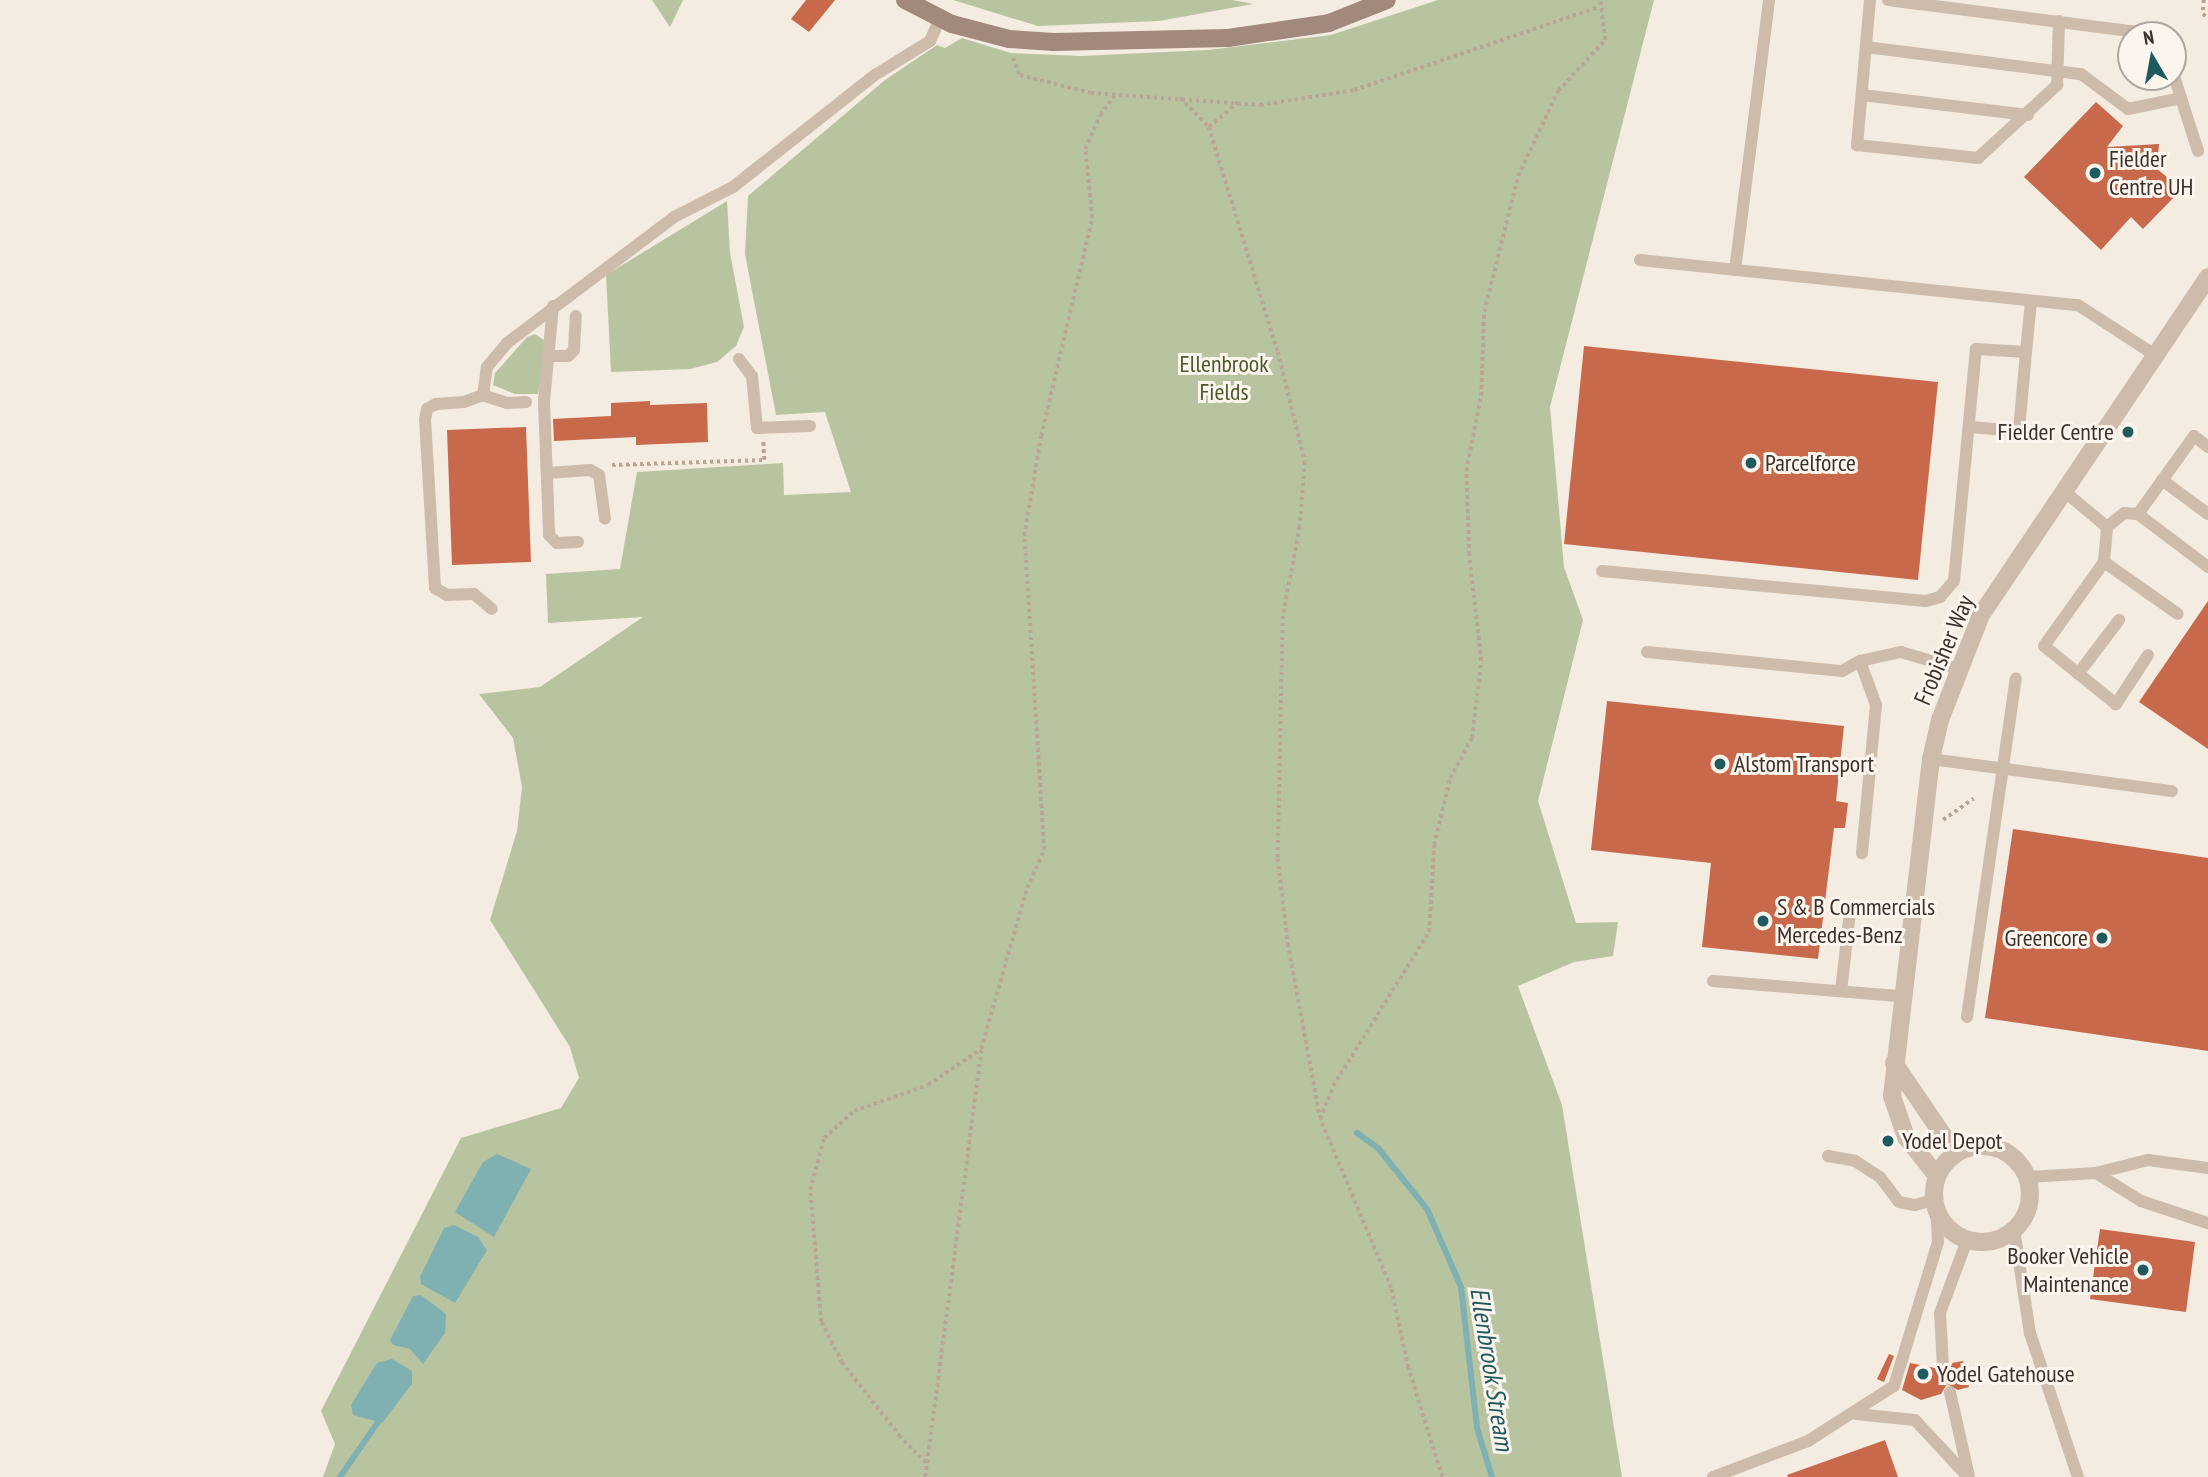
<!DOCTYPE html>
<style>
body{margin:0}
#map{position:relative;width:2208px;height:1477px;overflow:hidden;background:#f4ebe1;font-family:"PT Sans Narrow",sans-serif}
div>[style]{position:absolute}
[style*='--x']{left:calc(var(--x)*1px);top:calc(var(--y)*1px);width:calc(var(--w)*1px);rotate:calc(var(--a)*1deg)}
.green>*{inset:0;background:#b8c4a0}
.water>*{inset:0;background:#7fb0b2}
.stream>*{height:6px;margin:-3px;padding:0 3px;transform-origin:3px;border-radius:3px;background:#7fb0b2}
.building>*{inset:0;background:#c8694b}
.path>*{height:3.5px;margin-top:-1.75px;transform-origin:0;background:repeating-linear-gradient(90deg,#b9a596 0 3.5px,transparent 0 7px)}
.lane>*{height:12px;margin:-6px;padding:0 6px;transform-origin:6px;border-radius:6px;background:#cdbbac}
.street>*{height:18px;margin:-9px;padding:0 9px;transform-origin:9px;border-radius:9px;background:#cdbbac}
.street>.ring{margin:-9px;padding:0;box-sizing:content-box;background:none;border:18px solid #cdbbac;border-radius:50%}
.secondary>*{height:18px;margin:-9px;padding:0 9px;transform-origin:9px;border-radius:9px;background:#a18a7d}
.dots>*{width:19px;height:19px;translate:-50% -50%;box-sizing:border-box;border:4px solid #fbf5ee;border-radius:50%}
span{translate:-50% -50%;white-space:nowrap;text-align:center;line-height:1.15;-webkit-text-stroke:6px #fbf5ee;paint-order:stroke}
.poi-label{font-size:24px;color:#3b302b}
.left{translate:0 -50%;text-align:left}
.right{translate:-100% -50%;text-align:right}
.park-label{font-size:24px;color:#4a5a2e}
.street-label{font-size:24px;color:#3b302b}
.water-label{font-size:26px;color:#1f5a5e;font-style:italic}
.north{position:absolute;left:2117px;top:21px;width:70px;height:70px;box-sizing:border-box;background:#fbf5ee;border:2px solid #aea6a0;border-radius:50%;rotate:350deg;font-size:19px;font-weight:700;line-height:28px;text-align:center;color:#3b302b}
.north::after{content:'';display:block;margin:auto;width:24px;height:32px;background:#1f5a5e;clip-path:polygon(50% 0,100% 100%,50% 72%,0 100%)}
</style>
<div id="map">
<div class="green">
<i style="clip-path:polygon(652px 0,683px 0,670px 27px)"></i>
<i style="clip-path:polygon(953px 0,1232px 0,1253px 4px,1159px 21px,1038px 26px)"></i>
<i style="clip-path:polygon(1438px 0,1654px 0,1550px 407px,1564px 567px,1583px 620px,1538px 801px,1576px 923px,1618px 922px,1613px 956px,1574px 962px,1518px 986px,1562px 1105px,1622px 1477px,323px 1477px,335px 1444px,321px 1411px,461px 1138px,561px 1108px,579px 1078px,570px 1047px,490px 920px,517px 831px,522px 787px,513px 738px,479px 694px,540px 687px,643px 617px,548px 623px,546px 574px,620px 569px,637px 472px,783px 463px,784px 495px,851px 492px,825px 412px,776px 415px,745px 254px,748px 196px,885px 80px,937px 45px,945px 48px,962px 38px,1011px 53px,1081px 56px,1208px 50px,1331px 35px)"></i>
<i style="clip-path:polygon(727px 201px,730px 253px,744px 327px,736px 346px,717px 362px,690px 369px,611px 372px,606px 275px)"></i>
<i style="clip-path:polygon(535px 334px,544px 340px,546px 352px,538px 394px,515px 394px,493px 385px,495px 373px,527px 337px)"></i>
</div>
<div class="water">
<i style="clip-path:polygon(497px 1154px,531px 1169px,494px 1237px,455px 1212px,483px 1162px)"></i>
<i style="clip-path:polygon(454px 1225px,478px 1237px,487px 1250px,455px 1303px,421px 1284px,420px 1277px,444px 1228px)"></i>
<i style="clip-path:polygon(421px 1295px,446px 1314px,445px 1333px,423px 1364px,410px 1349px,393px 1345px,390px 1340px,413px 1296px)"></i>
<i style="clip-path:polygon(392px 1359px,412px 1371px,412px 1384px,382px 1423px,353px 1415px,351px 1405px,377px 1363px)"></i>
</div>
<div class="stream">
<i style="--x:1357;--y:1133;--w:26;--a:36"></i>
<i style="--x:1378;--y:1148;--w:78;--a:51.2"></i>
<i style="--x:1427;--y:1209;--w:85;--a:66.4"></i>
<i style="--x:1461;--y:1287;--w:142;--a:83.5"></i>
<i style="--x:1477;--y:1428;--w:51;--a:73"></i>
<i style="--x:340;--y:1477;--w:67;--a:-55.4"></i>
</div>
<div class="building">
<i style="clip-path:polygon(806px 0,835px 0,809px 32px,791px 19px)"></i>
<i style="clip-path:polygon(2096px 102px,2123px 126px,2107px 147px,2159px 144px,2157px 169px,2182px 189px,2143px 229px,2131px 217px,2101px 250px,2024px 177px)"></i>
<i style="clip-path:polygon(1584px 346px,1938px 382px,1918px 580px,1564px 544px)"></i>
<i style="clip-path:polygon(650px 401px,650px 405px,707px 403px,708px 442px,636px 445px,636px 437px,554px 441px,553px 419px,611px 416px,611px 403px)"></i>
<i style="clip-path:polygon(526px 427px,531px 562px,452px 565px,447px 430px)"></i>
<i style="clip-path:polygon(2208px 601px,2208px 749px,2139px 702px)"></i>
<i style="clip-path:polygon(1607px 701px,1844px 726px,1836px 801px,1848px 803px,1845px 828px,1834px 828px,1818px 959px,1702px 947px,1711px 863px,1591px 850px)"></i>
<i style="clip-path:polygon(2013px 829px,2208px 858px,2208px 1051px,1985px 1018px)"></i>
<i style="clip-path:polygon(2100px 1229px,2195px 1242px,2186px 1312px,2090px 1299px)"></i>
<i style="clip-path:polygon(1889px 1354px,1894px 1356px,1884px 1382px,1877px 1379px)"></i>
<i style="clip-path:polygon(1963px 1361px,1969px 1387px,1958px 1390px,1947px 1384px,1941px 1394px,1921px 1400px,1902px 1390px,1910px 1363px,1935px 1368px,1943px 1375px,1952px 1363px)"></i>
<i style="clip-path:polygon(1885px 1440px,1898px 1477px,1788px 1477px,1787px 1475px)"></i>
</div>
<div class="path">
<i style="--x:2204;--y:0;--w:14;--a:94"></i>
<i style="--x:2203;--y:14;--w:6;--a:39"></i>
<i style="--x:1013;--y:58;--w:18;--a:68"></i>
<i style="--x:1020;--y:75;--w:73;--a:14.2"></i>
<i style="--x:1091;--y:93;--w:169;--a:4.1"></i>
<i style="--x:1260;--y:105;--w:95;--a:-9.1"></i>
<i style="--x:1354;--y:90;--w:259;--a:-18.7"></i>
<i style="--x:1180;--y:98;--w:41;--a:45"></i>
<i style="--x:1209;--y:127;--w:235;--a:73"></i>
<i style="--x:1278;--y:352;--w:113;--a:76.2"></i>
<i style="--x:1305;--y:462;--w:65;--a:94.4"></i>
<i style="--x:1300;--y:527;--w:91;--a:100.8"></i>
<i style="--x:1283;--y:616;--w:243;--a:91.2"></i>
<i style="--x:1278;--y:859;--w:86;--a:83.3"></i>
<i style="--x:1288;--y:944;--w:176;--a:79.5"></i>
<i style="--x:1209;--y:127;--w:38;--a:-41"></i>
<i style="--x:612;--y:465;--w:152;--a:-1.9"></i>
<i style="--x:764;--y:460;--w:18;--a:-93"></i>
<i style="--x:1943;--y:820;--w:37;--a:-35"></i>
<i style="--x:926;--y:1463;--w:37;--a:-135"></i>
<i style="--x:900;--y:1437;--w:94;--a:-128.1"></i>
<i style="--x:842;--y:1363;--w:46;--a:-117.1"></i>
<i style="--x:821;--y:1322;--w:132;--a:-94.8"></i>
<i style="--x:810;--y:1190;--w:54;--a:-74.9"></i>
<i style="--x:824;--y:1138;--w:40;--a:-42"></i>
<i style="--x:854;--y:1111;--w:78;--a:-19.4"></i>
<i style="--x:928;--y:1085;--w:64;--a:-34.2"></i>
<i style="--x:925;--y:1477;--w:432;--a:-82.5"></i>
<i style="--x:981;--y:1049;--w:167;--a:-74.1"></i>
<i style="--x:1027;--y:888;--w:42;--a:-65.9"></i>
<i style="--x:1044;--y:850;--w:315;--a:-93.6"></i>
<i style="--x:1024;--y:536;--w:101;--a:-80.4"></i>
<i style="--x:1041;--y:436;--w:224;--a:-76.8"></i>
<i style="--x:1092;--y:218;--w:69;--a:-95.8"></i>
<i style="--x:1085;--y:149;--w:37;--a:-66"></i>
<i style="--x:1100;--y:115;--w:26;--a:-53"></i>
<i style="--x:1442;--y:1477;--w:114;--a:-107.3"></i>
<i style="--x:1408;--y:1368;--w:82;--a:-102"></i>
<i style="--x:1391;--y:1288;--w:183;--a:-112.8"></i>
<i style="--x:1320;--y:1119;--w:35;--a:-68"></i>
<i style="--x:1333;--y:1086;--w:181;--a:-58.1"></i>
<i style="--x:1429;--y:932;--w:87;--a:-86.7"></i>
<i style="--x:1434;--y:845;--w:69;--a:-76.6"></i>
<i style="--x:1450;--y:778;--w:46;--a:-61.2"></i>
<i style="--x:1472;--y:738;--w:78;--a:-83.3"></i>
<i style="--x:1481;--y:661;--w:107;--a:-96.5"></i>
<i style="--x:1469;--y:555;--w:84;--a:-92"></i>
<i style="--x:1466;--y:471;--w:76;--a:-78.7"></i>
<i style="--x:1481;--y:396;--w:84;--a:-88"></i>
<i style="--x:1484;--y:312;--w:140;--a:-76"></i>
<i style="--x:1518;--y:176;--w:94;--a:-64.8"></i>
<i style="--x:1558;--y:91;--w:69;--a:-47.3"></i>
<i style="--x:1605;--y:40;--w:40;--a:-97.1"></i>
</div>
<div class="lane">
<i style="--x:1870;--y:0;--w:146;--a:95.1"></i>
<i style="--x:1857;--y:145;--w:122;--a:6.1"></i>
<i style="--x:1978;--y:158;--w:108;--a:-42.7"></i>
<i style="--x:2057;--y:85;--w:64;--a:-88.2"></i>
<i style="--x:1888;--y:0;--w:275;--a:7.3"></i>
<i style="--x:1866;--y:47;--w:217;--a:7.2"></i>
<i style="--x:2081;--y:74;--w:59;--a:36.7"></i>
<i style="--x:2128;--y:109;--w:54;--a:-11.7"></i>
<i style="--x:2173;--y:73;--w:82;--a:72.2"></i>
<i style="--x:1862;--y:95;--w:167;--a:6.9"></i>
<i style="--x:1640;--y:260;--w:440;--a:5.9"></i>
<i style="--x:2078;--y:305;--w:92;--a:33"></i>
<i style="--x:1735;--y:270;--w:272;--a:-82.8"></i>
<i style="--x:553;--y:306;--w:96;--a:95.4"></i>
<i style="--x:544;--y:402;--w:133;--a:87.8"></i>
<i style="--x:549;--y:535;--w:11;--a:45"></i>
<i style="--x:557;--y:543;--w:21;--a:-3"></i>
<i style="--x:2026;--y:352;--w:51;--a:-84.4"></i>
<i style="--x:550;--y:356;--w:18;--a:0"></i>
<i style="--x:568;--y:356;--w:8;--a:-45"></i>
<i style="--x:574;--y:350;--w:34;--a:-87"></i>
<i style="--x:739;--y:359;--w:21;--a:53"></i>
<i style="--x:752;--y:376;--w:52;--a:84.5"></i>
<i style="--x:757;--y:428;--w:53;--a:-2.2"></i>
<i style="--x:483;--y:395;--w:20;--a:160"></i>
<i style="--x:464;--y:402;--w:28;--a:176"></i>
<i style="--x:436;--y:404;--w:10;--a:151"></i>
<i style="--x:427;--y:409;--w:10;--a:101"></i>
<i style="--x:425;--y:419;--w:169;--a:86.6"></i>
<i style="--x:435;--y:588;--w:14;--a:30"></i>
<i style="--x:447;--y:595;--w:27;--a:-2"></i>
<i style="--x:474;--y:594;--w:23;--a:40"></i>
<i style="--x:526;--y:402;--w:19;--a:177"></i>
<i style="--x:507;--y:403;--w:25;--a:-162"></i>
<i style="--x:483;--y:395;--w:28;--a:-82"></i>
<i style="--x:487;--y:367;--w:31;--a:-50"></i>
<i style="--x:507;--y:343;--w:209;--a:-37"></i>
<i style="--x:674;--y:217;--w:66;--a:-27"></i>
<i style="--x:733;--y:187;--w:181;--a:-38.3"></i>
<i style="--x:875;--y:75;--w:65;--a:-31.7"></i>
<i style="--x:930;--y:41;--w:24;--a:-66"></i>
<i style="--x:547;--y:473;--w:43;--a:-4"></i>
<i style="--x:590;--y:470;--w:10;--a:29"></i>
<i style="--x:599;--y:475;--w:44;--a:82.2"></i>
<i style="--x:2162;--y:480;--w:57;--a:36.5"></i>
<i style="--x:2064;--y:491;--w:56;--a:39.9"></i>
<i style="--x:2138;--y:514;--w:96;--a:-54.3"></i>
<i style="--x:2194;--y:436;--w:18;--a:38"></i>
<i style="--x:2104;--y:562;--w:90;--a:35.1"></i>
<i style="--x:1602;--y:571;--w:325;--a:5.3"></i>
<i style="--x:1926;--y:601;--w:15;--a:-16"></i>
<i style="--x:1940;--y:597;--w:21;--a:-49"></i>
<i style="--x:1954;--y:581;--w:233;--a:-84.6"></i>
<i style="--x:1976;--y:349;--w:50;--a:3.4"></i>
<i style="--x:2026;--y:352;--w:79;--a:95.1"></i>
<i style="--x:2019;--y:431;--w:50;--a:-175.4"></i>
<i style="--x:1647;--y:652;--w:196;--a:5.6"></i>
<i style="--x:1842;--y:671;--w:21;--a:-29"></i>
<i style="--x:1860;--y:661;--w:42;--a:-12.4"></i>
<i style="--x:1901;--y:652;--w:59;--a:16.6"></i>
<i style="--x:2148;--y:655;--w:59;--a:123.1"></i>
<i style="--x:2116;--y:704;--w:92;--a:-141.1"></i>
<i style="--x:2044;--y:646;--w:103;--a:-54.5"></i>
<i style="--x:2104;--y:562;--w:35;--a:-85"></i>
<i style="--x:2107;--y:527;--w:22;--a:-39"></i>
<i style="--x:2124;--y:513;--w:14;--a:4"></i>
<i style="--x:2138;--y:514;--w:88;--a:37.1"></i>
<i style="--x:1860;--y:661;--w:47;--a:70"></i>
<i style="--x:1876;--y:705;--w:149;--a:95.4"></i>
<i style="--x:2078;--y:674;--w:68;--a:-52.8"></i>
<i style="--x:1931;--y:759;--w:243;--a:7.6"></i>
<i style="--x:1713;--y:981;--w:189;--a:4.6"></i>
<i style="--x:1841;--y:991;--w:80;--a:-83.5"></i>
<i style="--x:1967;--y:1017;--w:342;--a:-81.8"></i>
<i style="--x:1828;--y:1156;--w:27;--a:10"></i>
<i style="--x:1855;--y:1161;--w:30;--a:33"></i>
<i style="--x:1880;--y:1177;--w:31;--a:53"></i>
<i style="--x:1899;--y:1202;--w:16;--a:11"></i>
<i style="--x:1915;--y:1205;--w:20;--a:-15"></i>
<i style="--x:2096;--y:1173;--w:53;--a:31.9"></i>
<i style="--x:2141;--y:1201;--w:71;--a:18.2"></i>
<i style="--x:2027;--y:1177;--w:69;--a:-3.3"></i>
<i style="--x:2096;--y:1173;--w:54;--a:-14"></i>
<i style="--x:2148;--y:1160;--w:61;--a:7.6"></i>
<i style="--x:2014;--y:1229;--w:105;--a:81.3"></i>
<i style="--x:2030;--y:1333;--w:152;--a:71.6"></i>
<i style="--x:1943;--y:1366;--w:53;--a:-93.2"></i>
<i style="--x:1940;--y:1313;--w:78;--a:-69.7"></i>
<i style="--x:1950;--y:1392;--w:87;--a:77.4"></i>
<i style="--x:1856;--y:1414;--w:59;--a:5.8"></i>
<i style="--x:1915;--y:1420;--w:78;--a:47.1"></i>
<i style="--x:1713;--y:1477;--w:102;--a:-20.8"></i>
<i style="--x:1808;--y:1441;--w:102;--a:-32.6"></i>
<i style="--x:1894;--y:1386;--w:151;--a:-73"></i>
<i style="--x:1938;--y:1242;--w:35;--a:-93"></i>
</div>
<div class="street">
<i style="--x:1894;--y:1063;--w:91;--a:55.8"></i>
<i style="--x:1945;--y:1138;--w:24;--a:24"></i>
<i class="ring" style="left:1934px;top:1146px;width:78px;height:78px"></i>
<i style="--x:1937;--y:1176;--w:50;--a:-128.5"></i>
<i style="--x:1906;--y:1137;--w:43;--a:-108.9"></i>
<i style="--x:1892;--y:1096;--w:339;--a:-83.4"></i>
<i style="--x:1931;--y:759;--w:40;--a:-77"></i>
<i style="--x:1940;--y:720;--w:113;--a:-68.7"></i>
<i style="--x:1981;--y:615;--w:407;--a:-56.1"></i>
</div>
<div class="secondary">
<i style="--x:905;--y:0;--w:53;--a:27.1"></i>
<i style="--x:952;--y:24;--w:59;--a:14.7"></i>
<i style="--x:1009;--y:39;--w:45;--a:3.8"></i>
<i style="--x:1054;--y:42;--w:174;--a:-1.3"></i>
<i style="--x:1228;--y:38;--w:102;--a:-8.4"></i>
<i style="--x:1329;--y:23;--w:62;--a:-21.6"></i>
</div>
<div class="dots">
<i style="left:2095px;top:173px;background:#1f5a5e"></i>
<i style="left:2128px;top:432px;background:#1f5a5e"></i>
<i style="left:1751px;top:463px;background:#1f5a5e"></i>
<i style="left:1720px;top:764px;background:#1f5a5e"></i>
<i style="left:1763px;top:921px;background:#1f5a5e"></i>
<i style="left:2102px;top:938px;background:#1f5a5e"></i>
<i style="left:1888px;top:1141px;background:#1f5a5e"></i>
<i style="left:2143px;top:1270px;background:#1f5a5e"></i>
<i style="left:1923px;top:1374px;background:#1f5a5e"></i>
</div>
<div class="poi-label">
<span class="left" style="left:2109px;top:173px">Fielder<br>Centre UH</span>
<span class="right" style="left:2114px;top:432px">Fielder Centre</span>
<span class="left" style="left:1765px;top:463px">Parcelforce</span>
<span class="left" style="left:1734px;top:764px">Alstom Transport</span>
<span class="left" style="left:1777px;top:921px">S &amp; B Commercials<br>Mercedes-Benz</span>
<span class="right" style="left:2088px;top:938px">Greencore</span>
<span class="left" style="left:1902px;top:1141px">Yodel Depot</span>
<span class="right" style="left:2129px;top:1270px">Booker Vehicle<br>Maintenance</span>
<span class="left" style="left:1937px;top:1374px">Yodel Gatehouse</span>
</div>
<div class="park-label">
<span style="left:1224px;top:378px">Ellenbrook<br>Fields</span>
</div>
<div class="street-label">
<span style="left:1944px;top:650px;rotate:-67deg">Frobisher Way</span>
</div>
<div class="water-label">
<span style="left:1492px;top:1369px;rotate:81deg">Ellenbrook Stream</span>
</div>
<div class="north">N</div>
</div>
